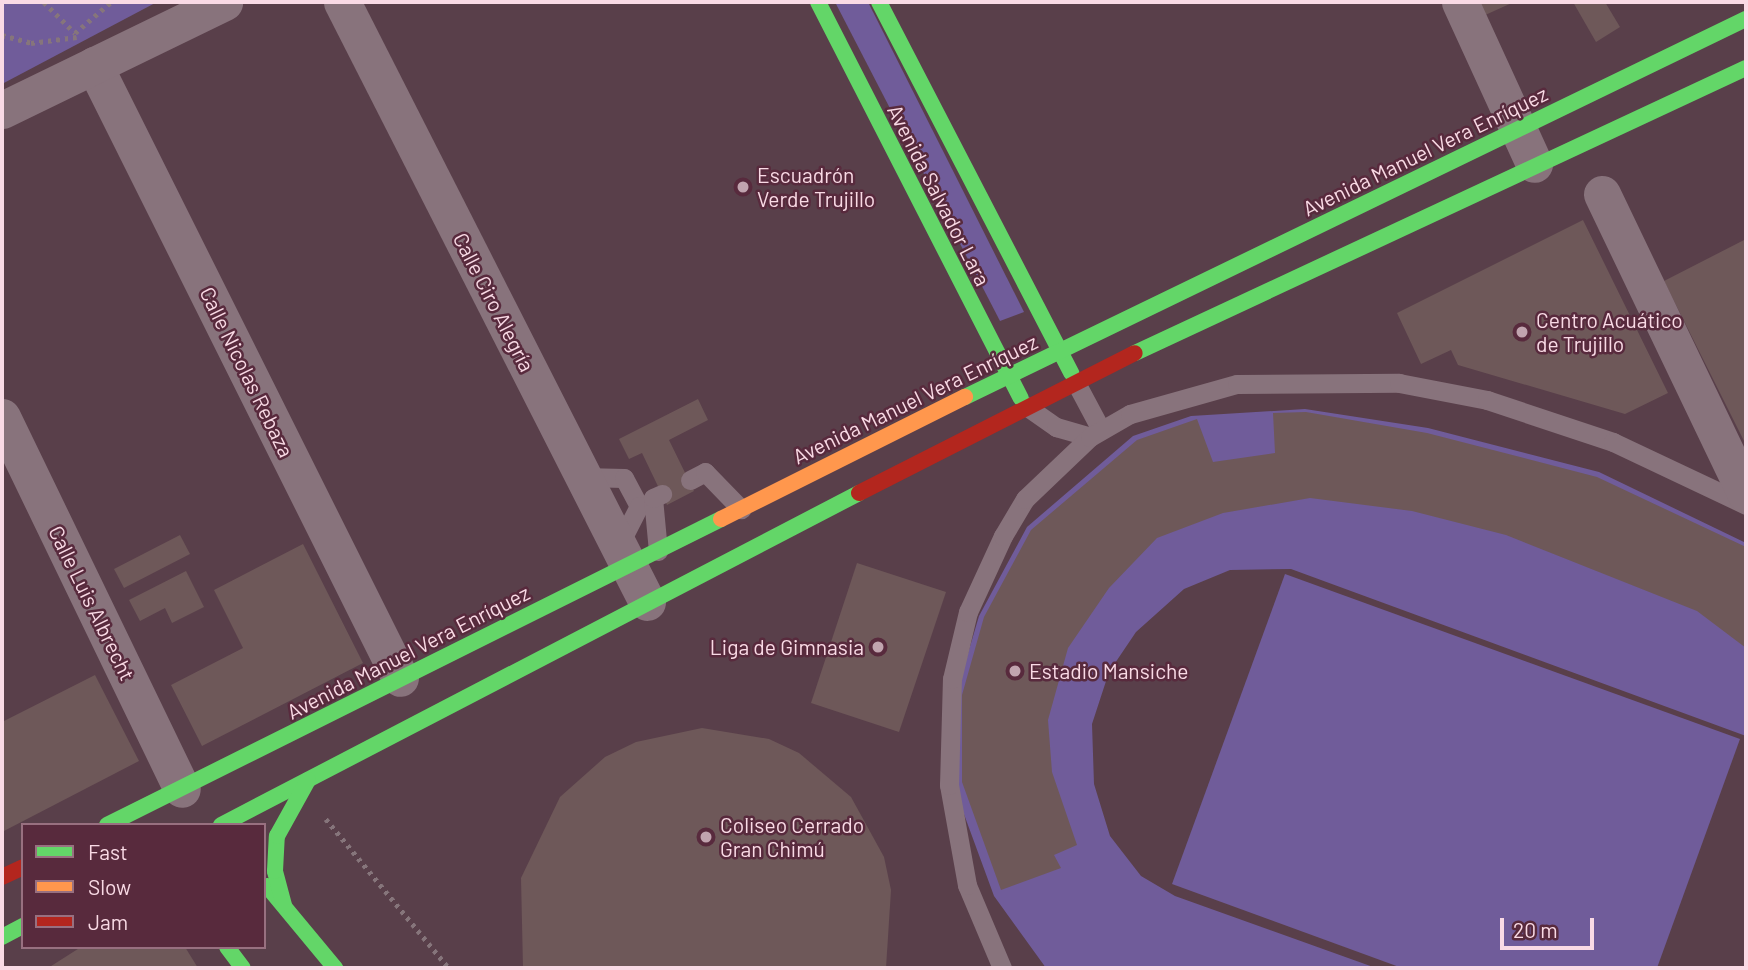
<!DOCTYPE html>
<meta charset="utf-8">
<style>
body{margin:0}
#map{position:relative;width:1748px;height:970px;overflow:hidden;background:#593f4a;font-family:Barlow,sans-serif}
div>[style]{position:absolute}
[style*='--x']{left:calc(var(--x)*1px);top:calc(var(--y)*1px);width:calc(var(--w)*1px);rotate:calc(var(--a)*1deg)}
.green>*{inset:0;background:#705c9a}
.building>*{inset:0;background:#6e5859}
.path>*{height:4.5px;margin-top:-2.25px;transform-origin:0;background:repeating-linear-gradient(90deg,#86757b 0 3.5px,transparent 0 8.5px)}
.lane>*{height:19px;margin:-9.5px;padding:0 9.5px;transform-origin:9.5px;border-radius:9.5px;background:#88737c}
.street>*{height:37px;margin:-18.5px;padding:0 18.5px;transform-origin:18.5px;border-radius:18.5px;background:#88737c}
.fast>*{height:16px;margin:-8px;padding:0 8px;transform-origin:8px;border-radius:8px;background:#63d668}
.slow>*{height:16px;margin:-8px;padding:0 8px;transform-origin:8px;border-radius:8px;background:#ff974d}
.jam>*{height:16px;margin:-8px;padding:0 8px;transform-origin:8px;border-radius:8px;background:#b3261e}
.dots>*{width:19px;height:19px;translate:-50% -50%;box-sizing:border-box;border:4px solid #582a3d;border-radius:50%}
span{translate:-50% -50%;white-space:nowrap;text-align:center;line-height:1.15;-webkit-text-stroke:5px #582a3d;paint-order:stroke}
.street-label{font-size:21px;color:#f9dae5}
.poi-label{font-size:21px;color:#f9dae5}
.left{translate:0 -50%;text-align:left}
.right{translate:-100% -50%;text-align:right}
.frame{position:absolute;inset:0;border:4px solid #f9dae5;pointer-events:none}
.legend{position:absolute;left:21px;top:823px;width:245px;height:126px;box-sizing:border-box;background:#582a3d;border:2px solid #987080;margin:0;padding:9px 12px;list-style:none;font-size:21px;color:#f9dae5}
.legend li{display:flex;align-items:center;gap:14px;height:35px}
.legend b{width:35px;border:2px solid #987080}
.scale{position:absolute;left:1500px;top:918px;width:94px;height:32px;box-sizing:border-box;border:4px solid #f9dae5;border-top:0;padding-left:9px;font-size:21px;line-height:24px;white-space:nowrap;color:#f9dae5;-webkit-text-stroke:5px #582a3d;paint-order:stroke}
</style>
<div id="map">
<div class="green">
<i style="clip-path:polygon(2px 2px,157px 2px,2px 84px)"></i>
<i style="clip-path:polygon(835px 2px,868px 2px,1024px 312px,1000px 321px)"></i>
<i style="clip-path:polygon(1305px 409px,1428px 428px,1599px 472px,1746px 543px,1746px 736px,1291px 569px,1230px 570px,1184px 589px,1136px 632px,1109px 672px,1092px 724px,1094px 784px,1110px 836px,1141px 876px,1175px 896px,1376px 968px,1046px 968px,994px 896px,954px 787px,956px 694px,979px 616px,1027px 527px,1133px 436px,1191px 416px)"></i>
<i style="clip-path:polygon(1285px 574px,1740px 739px,1657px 968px,1402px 968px,1172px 884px)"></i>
</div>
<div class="building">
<i style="clip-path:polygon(1477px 2px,1514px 2px,1483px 16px)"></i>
<i style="clip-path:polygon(1573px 2px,1605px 2px,1620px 27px,1596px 42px)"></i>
<i style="clip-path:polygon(1583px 220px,1668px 393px,1625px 414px,1458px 365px,1451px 350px,1421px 364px,1397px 313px)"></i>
<i style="clip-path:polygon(1746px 239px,1746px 445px,1664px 281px)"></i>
<i style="clip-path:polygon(698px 399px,708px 420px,669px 440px,694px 491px,667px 505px,642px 453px,629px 459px,619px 439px)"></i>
<i style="clip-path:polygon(1306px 412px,1427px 433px,1597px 477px,1746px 547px,1746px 648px,1697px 611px,1506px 535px,1412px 511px,1310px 498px,1223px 513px,1157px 538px,1109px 588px,1068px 648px,1048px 720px,1052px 772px,1077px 845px,1054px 855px,1061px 868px,1001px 890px,962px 782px,962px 695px,984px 617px,1031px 530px,1137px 440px,1197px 419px,1213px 462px,1275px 453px,1273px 413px)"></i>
<i style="clip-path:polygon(180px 535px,190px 554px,124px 588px,114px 569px)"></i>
<i style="clip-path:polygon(303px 544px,363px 663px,202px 746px,171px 685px,243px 648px,214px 590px)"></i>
<i style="clip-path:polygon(857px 563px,946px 592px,899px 732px,811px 703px)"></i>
<i style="clip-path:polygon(186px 571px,204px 607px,172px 623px,165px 608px,140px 621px,129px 600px)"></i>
<i style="clip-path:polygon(95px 675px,139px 761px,2px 832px,2px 722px)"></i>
<i style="clip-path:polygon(702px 728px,769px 739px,799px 753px,851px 797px,884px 857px,891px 890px,886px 968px,523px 968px,521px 878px,560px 797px,605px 757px,636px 742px)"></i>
<i style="clip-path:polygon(81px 947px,185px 947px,198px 968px,48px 968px)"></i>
</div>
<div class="path">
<i style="--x:44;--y:2;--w:44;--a:45"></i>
<i style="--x:75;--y:33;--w:48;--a:-40.7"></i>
<i style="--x:2;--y:35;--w:30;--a:15"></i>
<i style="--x:31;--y:43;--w:46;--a:-7.4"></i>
<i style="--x:326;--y:819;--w:193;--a:50.5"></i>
</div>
<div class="lane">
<i style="--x:1075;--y:381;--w:55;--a:62"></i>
<i style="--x:1026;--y:406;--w:37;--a:35"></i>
<i style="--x:1056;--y:427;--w:35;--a:16"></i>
<i style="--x:582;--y:477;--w:42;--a:1.4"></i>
<i style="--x:624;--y:478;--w:32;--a:62"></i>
<i style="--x:639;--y:506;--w:46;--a:117.1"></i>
<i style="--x:690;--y:480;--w:17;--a:-28"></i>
<i style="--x:705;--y:472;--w:52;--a:45.8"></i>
<i style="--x:658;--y:551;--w:53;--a:-95.4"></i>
<i style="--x:653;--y:498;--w:10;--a:-24"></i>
<i style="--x:1002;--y:968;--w:90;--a:-112.9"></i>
<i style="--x:967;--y:885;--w:102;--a:-100.2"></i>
<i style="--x:949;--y:785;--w:106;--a:-88.4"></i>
<i style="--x:952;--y:679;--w:69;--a:-76.6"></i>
<i style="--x:968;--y:612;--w:84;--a:-65.3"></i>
<i style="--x:1003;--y:536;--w:43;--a:-59.3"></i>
<i style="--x:1025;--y:499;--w:90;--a:-43.6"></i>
<i style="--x:1090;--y:437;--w:46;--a:-29.9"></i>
<i style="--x:1130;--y:414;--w:111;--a:-15.7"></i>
<i style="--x:1237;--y:384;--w:162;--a:-0.4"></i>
<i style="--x:1399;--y:383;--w:90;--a:10.9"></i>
<i style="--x:1487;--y:400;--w:133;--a:18.4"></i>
<i style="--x:1613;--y:442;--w:147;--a:25.3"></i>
</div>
<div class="street">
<i style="--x:342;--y:2;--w:673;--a:63.05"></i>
<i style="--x:1460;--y:2;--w:178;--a:65.4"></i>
<i style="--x:94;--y:65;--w:685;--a:63.47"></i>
<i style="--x:2;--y:110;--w:247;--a:-25.9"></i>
<i style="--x:1602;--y:194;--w:333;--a:64.4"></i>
<i style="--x:2;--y:417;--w:413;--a:64.2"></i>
</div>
<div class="fast">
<i style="--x:818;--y:2;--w:445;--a:62.9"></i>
<i style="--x:879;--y:2;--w:418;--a:62.6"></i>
<i style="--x:1135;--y:353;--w:674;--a:-25.01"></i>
<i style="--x:965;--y:397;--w:868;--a:-25.83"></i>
<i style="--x:107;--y:825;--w:686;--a:-26.49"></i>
<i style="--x:221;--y:825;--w:719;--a:-27.49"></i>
<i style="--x:267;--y:886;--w:107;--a:50.3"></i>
<i style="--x:284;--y:905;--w:35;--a:-105"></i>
<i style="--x:275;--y:871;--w:35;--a:-87"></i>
<i style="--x:277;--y:836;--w:64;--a:-61"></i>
<i style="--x:2;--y:937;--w:24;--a:-28"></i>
<i style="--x:227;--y:947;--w:26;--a:53"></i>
</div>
<div class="slow">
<i style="--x:721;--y:519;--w:273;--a:-26.6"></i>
</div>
<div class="jam">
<i style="--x:859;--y:493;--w:309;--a:-26.9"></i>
<i style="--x:2;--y:877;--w:23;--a:-25"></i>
</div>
<div class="dots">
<i style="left:743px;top:187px;background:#c1a4af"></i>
<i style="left:1522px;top:332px;background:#c1a4af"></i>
<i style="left:878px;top:647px;background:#c1a4af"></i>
<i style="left:1015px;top:671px;background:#c1a4af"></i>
<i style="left:706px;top:837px;background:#c1a4af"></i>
</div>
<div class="street-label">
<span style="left:1425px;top:151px;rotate:-26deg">Avenida Manuel Vera Enríquez</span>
<span style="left:939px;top:195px;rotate:63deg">Avenida Salvador Lara</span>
<span style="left:494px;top:302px;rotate:63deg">Calle Ciro Alegría</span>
<span style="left:247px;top:372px;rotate:64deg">Calle Nicolas Rebaza</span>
<span style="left:915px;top:399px;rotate:-26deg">Avenida Manuel Vera Enríquez</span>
<span style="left:92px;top:603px;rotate:64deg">Calle Luis Albrecht</span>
<span style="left:408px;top:652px;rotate:-27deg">Avenida Manuel Vera Enríquez</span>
</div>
<div class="poi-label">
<span class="left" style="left:757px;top:187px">Escuadrón<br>Verde Trujillo</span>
<span class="left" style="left:1536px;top:332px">Centro Acuático<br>de Trujillo</span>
<span class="right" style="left:864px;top:647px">Liga de Gimnasia</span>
<span class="left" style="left:1029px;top:671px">Estadio Mansiche</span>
<span class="left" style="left:720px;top:837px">Coliseo Cerrado<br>Gran Chimú</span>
</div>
<div class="frame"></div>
<ul class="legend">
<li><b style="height:9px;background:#63d668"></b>Fast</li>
<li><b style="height:9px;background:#ff974d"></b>Slow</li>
<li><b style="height:9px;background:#b3261e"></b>Jam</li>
</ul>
<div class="scale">20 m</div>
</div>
